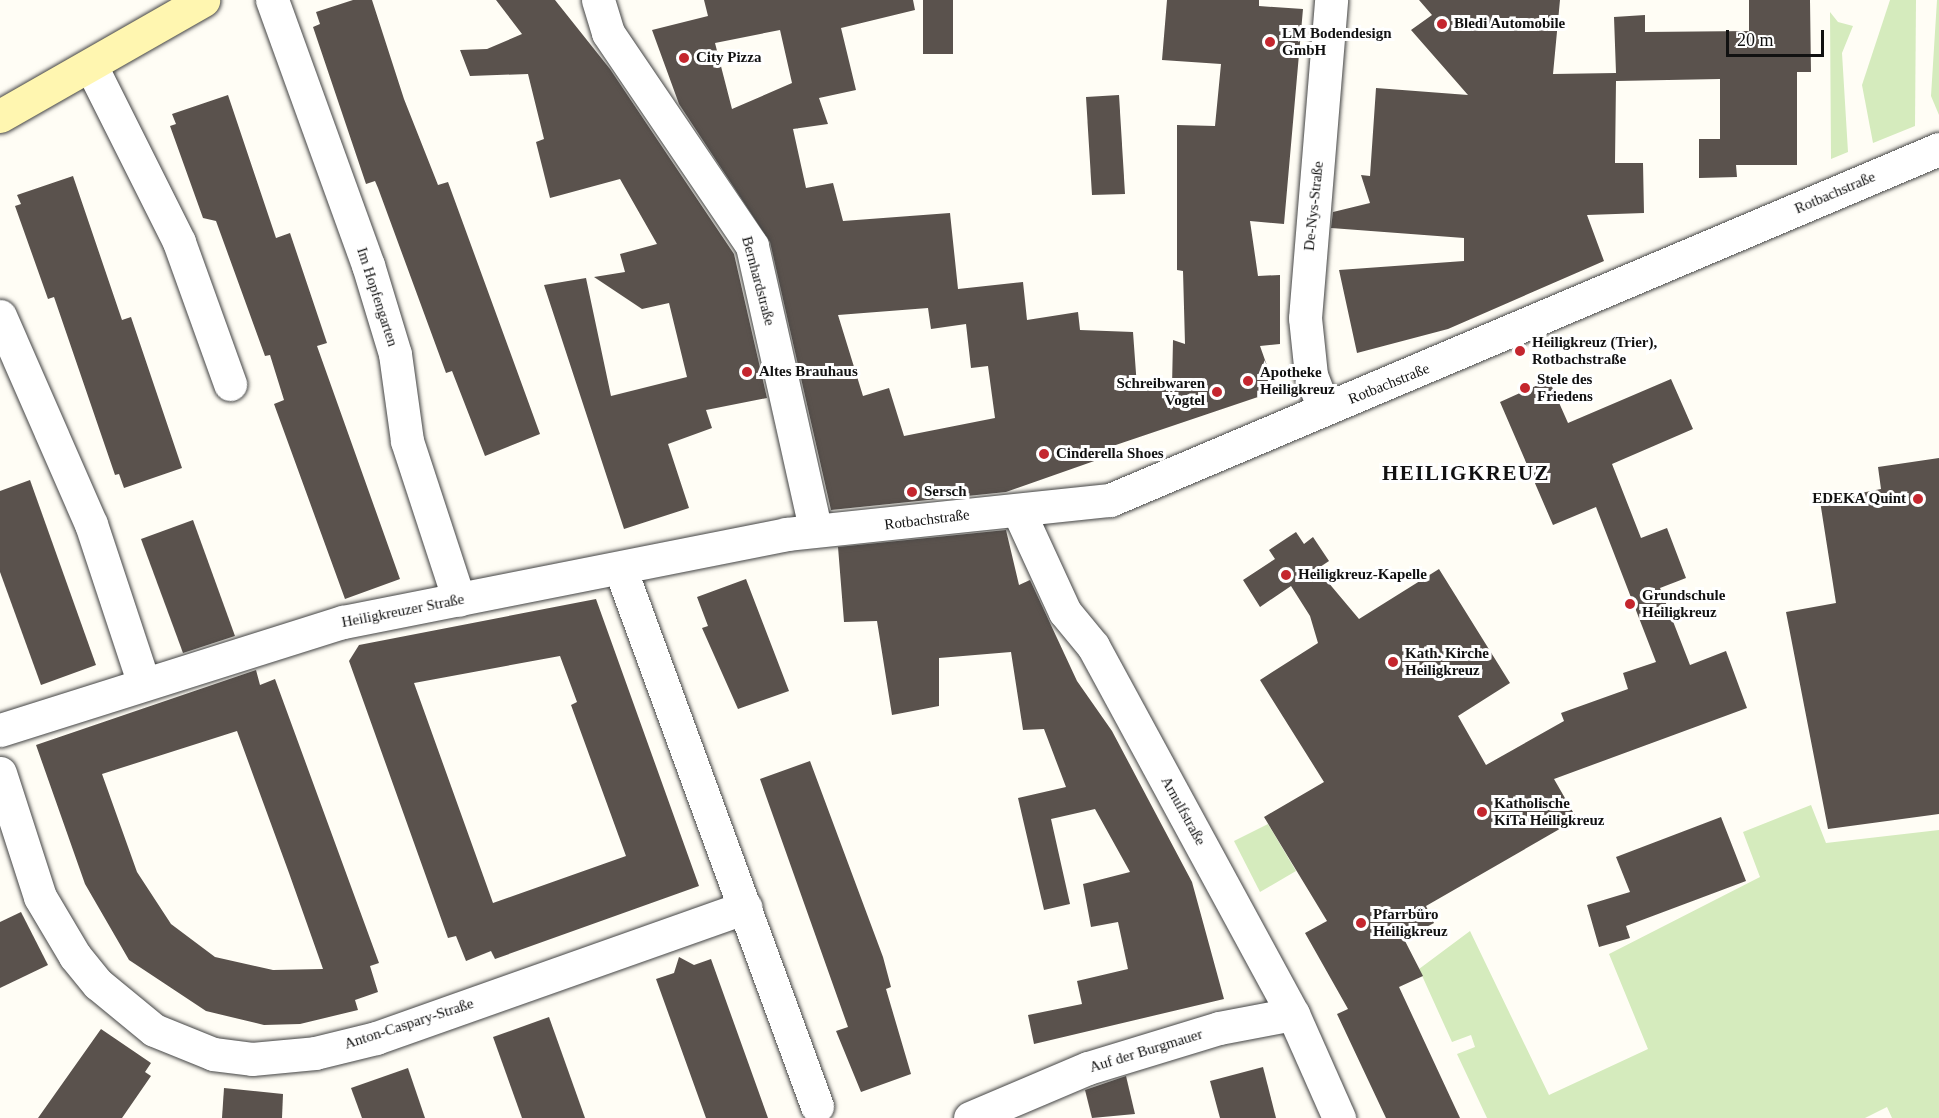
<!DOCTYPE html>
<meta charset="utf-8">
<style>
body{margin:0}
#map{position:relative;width:1939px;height:1118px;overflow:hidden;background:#fffdf5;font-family:Georgia,serif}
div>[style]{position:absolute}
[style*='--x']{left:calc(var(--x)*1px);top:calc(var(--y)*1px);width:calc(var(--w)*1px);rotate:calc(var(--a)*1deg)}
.green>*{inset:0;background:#d5ebbd}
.building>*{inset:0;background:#5a524d}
.roads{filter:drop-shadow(0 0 2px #444) drop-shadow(0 0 2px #444)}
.street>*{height:33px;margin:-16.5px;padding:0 16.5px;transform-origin:16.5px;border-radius:16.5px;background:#fff}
.secondary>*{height:33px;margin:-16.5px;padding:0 16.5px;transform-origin:16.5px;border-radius:16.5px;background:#fff6b0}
.dots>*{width:16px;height:16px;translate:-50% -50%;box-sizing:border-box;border:3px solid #fff;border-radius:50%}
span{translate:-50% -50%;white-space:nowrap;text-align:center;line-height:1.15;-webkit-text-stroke:6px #fff;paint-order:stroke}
.poi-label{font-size:15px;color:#111;font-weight:700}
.left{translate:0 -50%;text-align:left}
.right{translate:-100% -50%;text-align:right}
.street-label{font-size:15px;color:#111}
.district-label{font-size:21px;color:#111;font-weight:700;letter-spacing:1.5px}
.scale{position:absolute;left:1726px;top:30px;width:98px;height:27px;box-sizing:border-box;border:3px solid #111;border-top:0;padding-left:8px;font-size:18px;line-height:21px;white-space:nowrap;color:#111;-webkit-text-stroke:4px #fff;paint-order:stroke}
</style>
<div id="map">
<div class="green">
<i style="clip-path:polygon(1890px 0,1916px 0,1915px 126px,1873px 143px,1862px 85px)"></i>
<i style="clip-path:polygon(1937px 0,1939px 0,1939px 115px,1931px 96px)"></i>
<i style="clip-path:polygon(1830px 12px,1838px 22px,1853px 26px,1842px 53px,1848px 152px,1831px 159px)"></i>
<i style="clip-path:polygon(1811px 805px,1826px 843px,1939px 830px,1939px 1118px,1892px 1118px,1887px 1107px,1865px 1118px,1487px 1118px,1457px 1054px,1475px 1047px,1471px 1035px,1452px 1042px,1419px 969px,1470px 931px,1549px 1095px,1648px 1049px,1609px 954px,1760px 877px,1743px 832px)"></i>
<i style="clip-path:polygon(1268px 824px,1296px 871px,1260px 892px,1234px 841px)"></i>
</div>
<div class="building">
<i style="clip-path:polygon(353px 0,372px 0,404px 99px,438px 185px,448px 182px,540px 434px,485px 456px,452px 371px,446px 373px,378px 188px,375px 181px,366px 184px,313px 27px,320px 24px,316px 12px)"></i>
<i style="clip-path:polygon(496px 0,555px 0,610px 69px,734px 254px,767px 398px,706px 410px,712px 428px,668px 444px,689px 508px,624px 529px,544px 285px,586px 278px,611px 396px,687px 377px,669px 303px,642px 309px,594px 277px,625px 272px,620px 254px,657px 244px,620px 179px,550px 198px,536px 142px,544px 139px,528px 74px,470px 76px,460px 50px,487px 49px,522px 34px)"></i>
<i style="clip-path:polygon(evenodd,704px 0,913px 0,915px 10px,841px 28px,856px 90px,819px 98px,828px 124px,793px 129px,806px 188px,833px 183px,843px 221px,950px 213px,958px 289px,1023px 282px,1027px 320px,1078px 312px,1080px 330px,1133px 332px,1137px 387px,1172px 386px,1173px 340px,1185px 344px,1183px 271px,1177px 270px,1177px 125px,1215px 126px,1221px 64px,1162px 60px,1167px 0,1259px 0,1259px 6px,1303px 9px,1284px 224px,1250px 221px,1258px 276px,1280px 275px,1280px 344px,1260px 346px,1276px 391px,1098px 451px,1100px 459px,1006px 492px,831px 510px,770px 242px,679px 104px,652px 30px,708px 16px,704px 0,780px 30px,792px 83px,732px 109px,715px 43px,780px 30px,704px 0,928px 308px,931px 329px,966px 324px,971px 368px,988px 366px,995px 418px,904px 436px,889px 388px,863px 396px,838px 315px,928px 308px)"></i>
<i style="clip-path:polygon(923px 0,953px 0,953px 54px,923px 54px)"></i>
<i style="clip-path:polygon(1419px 0,1560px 0,1553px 74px,1616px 73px,1614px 17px,1645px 15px,1645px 32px,1749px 31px,1749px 0,1810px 0,1811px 72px,1797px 72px,1797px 165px,1736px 165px,1737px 177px,1699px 178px,1699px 139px,1720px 139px,1720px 79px,1616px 81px,1615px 163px,1643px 163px,1644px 213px,1587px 215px,1604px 261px,1448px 329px,1357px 353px,1339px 270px,1464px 261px,1464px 238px,1331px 228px,1333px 212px,1370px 203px,1361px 175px,1370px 176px,1376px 88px,1468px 95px,1411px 30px,1432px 15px)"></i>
<i style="clip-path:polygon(228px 95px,276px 238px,290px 233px,327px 343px,317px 346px,400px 579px,345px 599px,274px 404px,284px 400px,270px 355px,265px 356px,216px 221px,203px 218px,170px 126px,176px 124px,172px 114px)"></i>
<i style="clip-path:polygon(1119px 95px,1125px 194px,1092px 195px,1086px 97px)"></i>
<i style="clip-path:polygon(73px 176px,122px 320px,131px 317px,182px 468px,124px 488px,119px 474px,115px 475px,54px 297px,48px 299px,15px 206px,21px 204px,17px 195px)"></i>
<i style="clip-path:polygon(1671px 379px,1693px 429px,1612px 464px,1641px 538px,1667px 528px,1686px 578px,1660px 588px,1690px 665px,1726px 651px,1747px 708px,1554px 779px,1577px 819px,1426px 906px,1434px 923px,1404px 939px,1423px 976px,1399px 987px,1460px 1118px,1386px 1118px,1337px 1014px,1348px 1009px,1305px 933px,1327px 921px,1264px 817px,1324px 782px,1260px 680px,1318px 643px,1310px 616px,1291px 586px,1260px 607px,1243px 580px,1275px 559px,1269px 550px,1296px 532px,1304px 544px,1313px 537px,1329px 561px,1317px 569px,1359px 619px,1439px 569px,1510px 683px,1458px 716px,1486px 765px,1564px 721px,1561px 713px,1628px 689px,1623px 673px,1656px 662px,1596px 507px,1553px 525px,1500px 402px,1549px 380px,1568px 423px)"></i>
<i style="clip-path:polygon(1939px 458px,1939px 814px,1828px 829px,1786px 612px,1836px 603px,1820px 501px,1881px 489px,1878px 467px)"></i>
<i style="clip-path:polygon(30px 480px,96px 665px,41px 685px,0 572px,0 491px)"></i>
<i style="clip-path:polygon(193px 520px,235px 636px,183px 653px,141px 539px)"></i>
<i style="clip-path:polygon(1006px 530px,1019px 585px,1030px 580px,1077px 681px,1112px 731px,1192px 882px,1224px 999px,1034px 1044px,1028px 1015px,1082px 1004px,1077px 981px,1128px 969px,1118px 922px,1091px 927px,1083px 884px,1130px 872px,1095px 809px,1051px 819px,1070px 904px,1044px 910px,1018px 798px,1066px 787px,1044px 729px,1023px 730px,1011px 652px,939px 658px,939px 706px,892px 715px,877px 621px,844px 622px,838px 547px)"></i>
<i style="clip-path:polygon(746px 579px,789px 691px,738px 709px,702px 628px,708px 626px,697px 597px)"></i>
<i style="clip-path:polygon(evenodd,596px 599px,699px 886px,495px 959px,491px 951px,466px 961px,456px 936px,448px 938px,349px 661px,359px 645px,596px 599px,560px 656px,577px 702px,571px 705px,626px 856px,493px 903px,414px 683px,560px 656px)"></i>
<i style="clip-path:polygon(evenodd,256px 670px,260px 685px,275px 679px,379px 963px,370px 966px,378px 992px,355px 1000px,358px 1010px,300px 1024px,264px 1025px,206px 1011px,129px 960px,85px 884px,36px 745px,256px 670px,237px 731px,289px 873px,323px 969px,273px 970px,215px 957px,171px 924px,137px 872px,102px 774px,237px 731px)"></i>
<i style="clip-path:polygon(810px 761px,883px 957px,891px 987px,886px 989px,911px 1074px,861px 1092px,836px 1031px,848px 1027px,760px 779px)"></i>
<i style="clip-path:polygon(1721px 817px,1746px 881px,1626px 926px,1630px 938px,1599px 947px,1587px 905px,1630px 892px,1616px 857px)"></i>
<i style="clip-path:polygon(21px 912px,48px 965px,0 988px,0 922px)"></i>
<i style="clip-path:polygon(679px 957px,694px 965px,711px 959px,768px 1118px,706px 1118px,656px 979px,674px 973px)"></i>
<i style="clip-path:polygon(549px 1017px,585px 1118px,522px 1118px,493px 1037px)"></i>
<i style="clip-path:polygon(101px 1029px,151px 1063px,145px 1072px,151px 1076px,122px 1118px,38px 1118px)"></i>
<i style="clip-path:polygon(1263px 1067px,1276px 1118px,1220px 1118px,1210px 1081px)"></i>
<i style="clip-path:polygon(408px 1068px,425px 1118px,362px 1118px,351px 1088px)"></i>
<i style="clip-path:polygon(1126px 1076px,1135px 1114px,1092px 1118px,1085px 1090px)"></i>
<i style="clip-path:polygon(224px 1088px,283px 1094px,282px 1118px,222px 1118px)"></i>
</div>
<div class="roads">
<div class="street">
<i style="--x:272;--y:0;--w:282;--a:70.1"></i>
<i style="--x:368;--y:265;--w:93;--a:73.1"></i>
<i style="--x:395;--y:354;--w:88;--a:82.1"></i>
<i style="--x:407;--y:441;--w:167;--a:71.9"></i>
<i style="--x:598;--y:0;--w:34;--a:73"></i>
<i style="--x:608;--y:33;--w:257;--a:55.9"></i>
<i style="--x:752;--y:246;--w:290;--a:77.4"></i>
<i style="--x:91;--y:66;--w:197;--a:63.4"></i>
<i style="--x:179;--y:242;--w:151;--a:70.2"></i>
<i style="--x:0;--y:316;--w:227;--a:66.4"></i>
<i style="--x:91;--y:524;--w:165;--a:71.7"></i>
<i style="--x:1324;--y:409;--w:36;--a:-111"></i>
<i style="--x:1311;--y:375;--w:57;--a:-96"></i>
<i style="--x:1305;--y:318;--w:319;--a:-85.3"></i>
<i style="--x:1018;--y:510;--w:112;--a:65.3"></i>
<i style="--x:1065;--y:612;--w:44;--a:50.5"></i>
<i style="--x:1093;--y:646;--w:419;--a:61.5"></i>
<i style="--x:1293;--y:1014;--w:114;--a:66.1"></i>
<i style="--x:620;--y:568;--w:573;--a:69.89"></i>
<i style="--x:0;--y:730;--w:360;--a:-17.5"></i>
<i style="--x:343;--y:622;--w:452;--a:-11.2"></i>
<i style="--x:786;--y:534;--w:326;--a:-6"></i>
<i style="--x:1110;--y:500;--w:900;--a:-22.95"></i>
<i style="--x:0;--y:773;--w:130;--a:72.1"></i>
<i style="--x:40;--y:897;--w:69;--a:59.3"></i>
<i style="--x:75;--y:956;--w:36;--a:51"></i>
<i style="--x:98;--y:984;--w:72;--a:39.4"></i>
<i style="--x:154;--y:1030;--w:64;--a:22.1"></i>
<i style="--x:213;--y:1054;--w:39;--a:7"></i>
<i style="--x:252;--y:1059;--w:63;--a:-5.4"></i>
<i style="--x:315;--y:1053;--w:63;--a:-13.8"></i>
<i style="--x:376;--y:1038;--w:392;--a:-19.5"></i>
<i style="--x:970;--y:1118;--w:128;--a:-23"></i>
<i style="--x:1088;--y:1068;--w:137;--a:-17"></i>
<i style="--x:1219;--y:1028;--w:75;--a:-10.7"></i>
</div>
<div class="secondary">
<i style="--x:0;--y:116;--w:234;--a:-29.7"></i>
</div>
</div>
<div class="dots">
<i style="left:1442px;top:24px;background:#c4262e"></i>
<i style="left:1270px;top:42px;background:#c4262e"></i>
<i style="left:684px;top:58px;background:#c4262e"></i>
<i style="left:1520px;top:351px;background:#c4262e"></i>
<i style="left:747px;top:372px;background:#c4262e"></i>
<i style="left:1248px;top:381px;background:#c4262e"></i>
<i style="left:1525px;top:388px;background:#c4262e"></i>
<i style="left:1217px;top:392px;background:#c4262e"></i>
<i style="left:1044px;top:454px;background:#c4262e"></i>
<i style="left:912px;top:492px;background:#c4262e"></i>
<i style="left:1918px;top:499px;background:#c4262e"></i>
<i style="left:1286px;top:575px;background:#c4262e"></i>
<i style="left:1630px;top:604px;background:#c4262e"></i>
<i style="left:1393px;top:662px;background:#c4262e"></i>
<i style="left:1482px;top:812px;background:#c4262e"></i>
<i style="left:1361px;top:923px;background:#c4262e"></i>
</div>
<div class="poi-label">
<span class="left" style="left:1454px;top:24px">Bledi Automobile</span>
<span class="left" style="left:1282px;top:42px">LM Bodendesign<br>GmbH</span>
<span class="left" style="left:696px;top:58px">City Pizza</span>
<span class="left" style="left:1532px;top:351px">Heiligkreuz (Trier),<br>Rotbachstraße</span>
<span class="left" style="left:759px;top:372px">Altes Brauhaus</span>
<span class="left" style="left:1260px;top:381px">Apotheke<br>Heiligkreuz</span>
<span class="left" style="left:1537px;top:388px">Stele des<br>Friedens</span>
<span class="right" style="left:1205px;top:392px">Schreibwaren<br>Vogtel</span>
<span class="left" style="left:1056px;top:454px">Cinderella Shoes</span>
<span class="left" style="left:924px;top:492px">Sersch</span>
<span class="right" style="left:1906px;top:499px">EDEKA Quint</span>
<span class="left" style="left:1298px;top:575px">Heiligkreuz-Kapelle</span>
<span class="left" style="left:1642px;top:604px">Grundschule<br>Heiligkreuz</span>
<span class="left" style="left:1405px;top:662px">Kath. Kirche<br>Heiligkreuz</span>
<span class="left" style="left:1494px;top:812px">Katholische<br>KiTa Heiligkreuz</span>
<span class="left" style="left:1373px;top:923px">Pfarrbüro<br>Heiligkreuz</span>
</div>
<div class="street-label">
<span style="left:1835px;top:193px;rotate:-23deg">Rotbachstraße</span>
<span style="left:1314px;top:206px;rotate:-84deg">De-Nys-Straße</span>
<span style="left:758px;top:281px;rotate:75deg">Bernhardstraße</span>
<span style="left:377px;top:297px;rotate:72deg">Im Hopfengarten</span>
<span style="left:1389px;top:384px;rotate:-22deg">Rotbachstraße</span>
<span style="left:927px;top:520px;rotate:-7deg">Rotbachstraße</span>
<span style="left:403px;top:611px;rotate:-11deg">Heiligkreuzer Straße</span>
<span style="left:1183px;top:811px;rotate:61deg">Arnulfstraße</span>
<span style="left:409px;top:1024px;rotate:-18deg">Anton-Caspary-Straße</span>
<span style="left:1146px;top:1051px;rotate:-17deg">Auf der Burgmauer</span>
</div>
<div class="district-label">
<span style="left:1466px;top:473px">HEILIGKREUZ</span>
</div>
<div class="scale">20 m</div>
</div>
